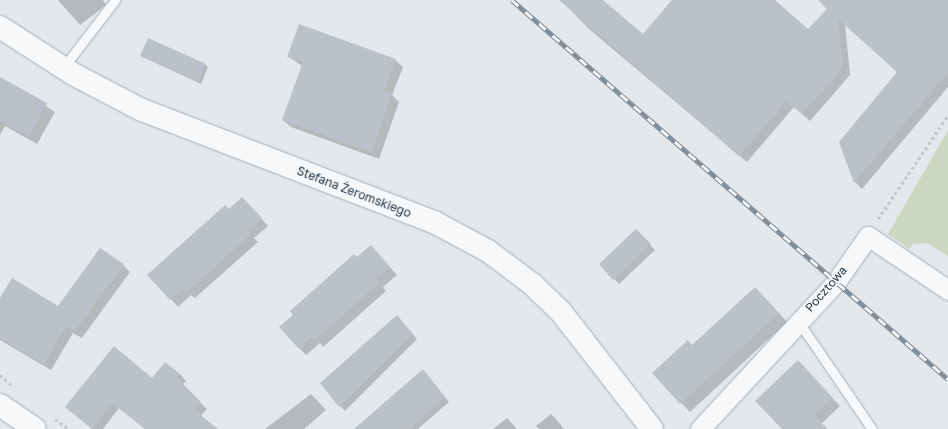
<!DOCTYPE html>
<meta charset="utf-8">
<style>
body{margin:0}
#map{position:relative;width:948px;height:429px;overflow:hidden;background:#e3e8ec;font-family:"Golos Text",sans-serif}
div>[style]{position:absolute}
[style*='--x']{left:calc(var(--x)*1px);top:calc(var(--y)*1px);width:calc(var(--w)*1px);rotate:calc(var(--a)*1deg)}
.green>*{inset:0;background:#cbd7c3}
.shadow>*{inset:0;background:#0003}
.building>*{inset:0;background:#b9c2cb}
.path>*{height:2.5px;margin-top:-1.25px;transform-origin:0;background:repeating-linear-gradient(90deg,#c1c6cb 0 3px,transparent 0 6px)}
.roads{filter:drop-shadow(0 0 1px #a7b0b7) drop-shadow(0 0 1px #a7b0b7)}
.service>*{height:9px;margin:-4.5px;padding:0 4.5px;transform-origin:4.5px;border-radius:4.5px;background:#f6f8fa}
.minor>*{height:19px;margin:-9.5px;padding:0 9.5px;transform-origin:9.5px;border-radius:9.5px;background:#f6f8fa}
.tertiary>*{height:22px;margin:-11px;padding:0 11px;transform-origin:11px;border-radius:11px;background:#f6f8fa}
.rail>*{height:4.5px;margin-top:-2.25px;transform-origin:0;background:repeating-linear-gradient(90deg,#f3f6f9 0 9px,#7b8a97 0 18px);box-sizing:border-box;border-block:1px solid #7b8a97}
span{translate:-50% -50%;white-space:nowrap;text-align:center;line-height:1.15;-webkit-text-stroke:3.5px #f3f6f9;paint-order:stroke}
.street-label{font-size:12px;color:#293846}
</style>
<div id="map">
<div class="green">
<i style="clip-path:polygon(948px 130px,948px 256px,927px 243px,913px 244px,909px 249px,888px 234px)"></i>
</div>
<div class="shadow">
<i style="clip-path:polygon(58px 0,103px 0,106px 5px,80px 25px)"></i>
<i style="clip-path:polygon(561px 0,602px 0,643px 35px,673px 0,773px 0,808px 31px,836px 0,948px 0,948px 87px,862px 189px,855px 182px,840px 142px,898px 72px,845px 24px,850px 75px,810px 121px,794px 107px,747px 162px,589px 29px)"></i>
<i style="clip-path:polygon(141px 56px,206px 65px,208px 67px,201px 84px)"></i>
<i style="clip-path:polygon(288px 56px,395px 60px,403px 67px,392px 95px,399px 102px,379px 159px,291px 127px,283px 120px,302px 66px)"></i>
<i style="clip-path:polygon(0 78px,55px 112px,37px 144px,5px 126px,0 135px)"></i>
<i style="clip-path:polygon(249px 205px,268px 226px,254px 238px,258px 242px,195px 298px,191px 295px,178px 307px,149px 275px)"></i>
<i style="clip-path:polygon(636px 230px,655px 250px,619px 284px,600px 264px)"></i>
<i style="clip-path:polygon(378px 254px,397px 275px,383px 287px,386px 291px,323px 347px,320px 343px,306px 355px,299px 348px)"></i>
<i style="clip-path:polygon(123px 265px,130px 272px,82px 338px,73px 333px,51px 370px,0 340px,0 300px,59px 307px)"></i>
<i style="clip-path:polygon(764px 297px,787px 322px,690px 412px,653px 373px)"></i>
<i style="clip-path:polygon(402px 322px,417px 339px,345px 411px,340px 406px)"></i>
<i style="clip-path:polygon(806px 370px,840px 406px,821px 424px,826px 429px,800px 429px)"></i>
<i style="clip-path:polygon(180px 374px,186px 381px,182px 385px,207px 409px,201px 416px,216px 429px,145px 429px,119px 408px,103px 429px,92px 429px,66px 407px,152px 379px)"></i>
<i style="clip-path:polygon(427px 375px,449px 402px,418px 429px,382px 429px)"></i>
<i style="clip-path:polygon(311px 394px,326px 410px,304px 429px,265px 429px)"></i>
<i style="clip-path:polygon(551px 414px,556px 419px,564px 429px,539px 429px,536px 426px)"></i>
<i style="clip-path:polygon(507px 418px,517px 429px,493px 429px)"></i>
</div>
<div class="building">
<i style="clip-path:polygon(559px 0,603px 0,643px 34px,672px 0,775px 0,808px 29px,827px 9px,818px 0,948px 0,948px 72px,854px 183px,839px 142px,897px 72px,838px 19px,843px 68px,802px 114px,786px 101px,739px 156px)"></i>
<i style="clip-path:polygon(299px 24px,396px 59px,384px 91px,392px 94px,372px 152px,282px 120px,303px 62px,287px 57px)"></i>
<i style="clip-path:polygon(148px 38px,206px 64px,198px 82px,140px 56px)"></i>
<i style="clip-path:polygon(0 77px,47px 103px,29px 137px,0 121px)"></i>
<i style="clip-path:polygon(242px 197px,262px 218px,248px 231px,251px 234px,187px 292px,184px 288px,170px 300px,147px 275px,225px 205px,229px 209px)"></i>
<i style="clip-path:polygon(636px 229px,651px 244px,613px 280px,599px 264px)"></i>
<i style="clip-path:polygon(371px 245px,390px 267px,377px 279px,379px 283px,315px 340px,312px 336px,299px 349px,279px 327px,293px 315px,290px 311px,354px 254px,357px 257px)"></i>
<i style="clip-path:polygon(100px 248px,124px 264px,75px 331px,66px 326px,44px 364px,0 338px,0 298px,12px 278px,58px 306px)"></i>
<i style="clip-path:polygon(755px 287px,779px 313px,680px 404px,652px 373px,688px 340px,692px 345px)"></i>
<i style="clip-path:polygon(397px 315px,413px 334px,339px 407px,320px 383px)"></i>
<i style="clip-path:polygon(114px 346px,152px 378px,165px 362px,180px 374px,177px 378px,201px 402px,194px 410px,218px 429px,145px 429px,112px 403px,92px 429px,65px 407px)"></i>
<i style="clip-path:polygon(798px 360px,833px 398px,813px 416px,828px 429px,782px 429px,755px 401px)"></i>
<i style="clip-path:polygon(423px 369px,445px 397px,409px 429px,354px 429px)"></i>
</div>
<div class="path">
<i style="--x:878;--y:219;--w:125;--a:-56.1"></i>
<i style="--x:0;--y:375;--w:17;--a:40"></i>
<i style="--x:55;--y:419;--w:17;--a:36"></i>
</div>
<div class="roads">
<div class="service">
<i style="--x:63;--y:68;--w:86;--a:-52.6"></i>
<i style="--x:798;--y:321;--w:131;--a:55.6"></i>
</div>
<div class="minor">
<i style="--x:700;--y:429;--w:200;--a:-47.2"></i>
<i style="--x:836;--y:282;--w:56;--a:-55.2"></i>
<i style="--x:868;--y:236;--w:97;--a:34"></i>
</div>
<div class="tertiary">
<i style="--x:0;--y:27;--w:87;--a:32.8"></i>
<i style="--x:73;--y:74;--w:78;--a:27.6"></i>
<i style="--x:142;--y:110;--w:313;--a:21"></i>
<i style="--x:434;--y:222;--w:61;--a:28.2"></i>
<i style="--x:488;--y:251;--w:55;--a:36.9"></i>
<i style="--x:532;--y:284;--w:40;--a:44"></i>
<i style="--x:561;--y:312;--w:148;--a:52.1"></i>
<i style="--x:0;--y:405;--w:42;--a:34.4"></i>
</div>
</div>
<div class="rail">
<i style="--x:512;--y:0;--w:578;--a:41"></i>
</div>
<div class="street-label">
<span style="left:354px;top:192px;rotate:21deg">Stefana Żeromskiego</span>
<span style="left:826px;top:289px;rotate:-49deg">Pocztowa</span>
</div>
</div>
